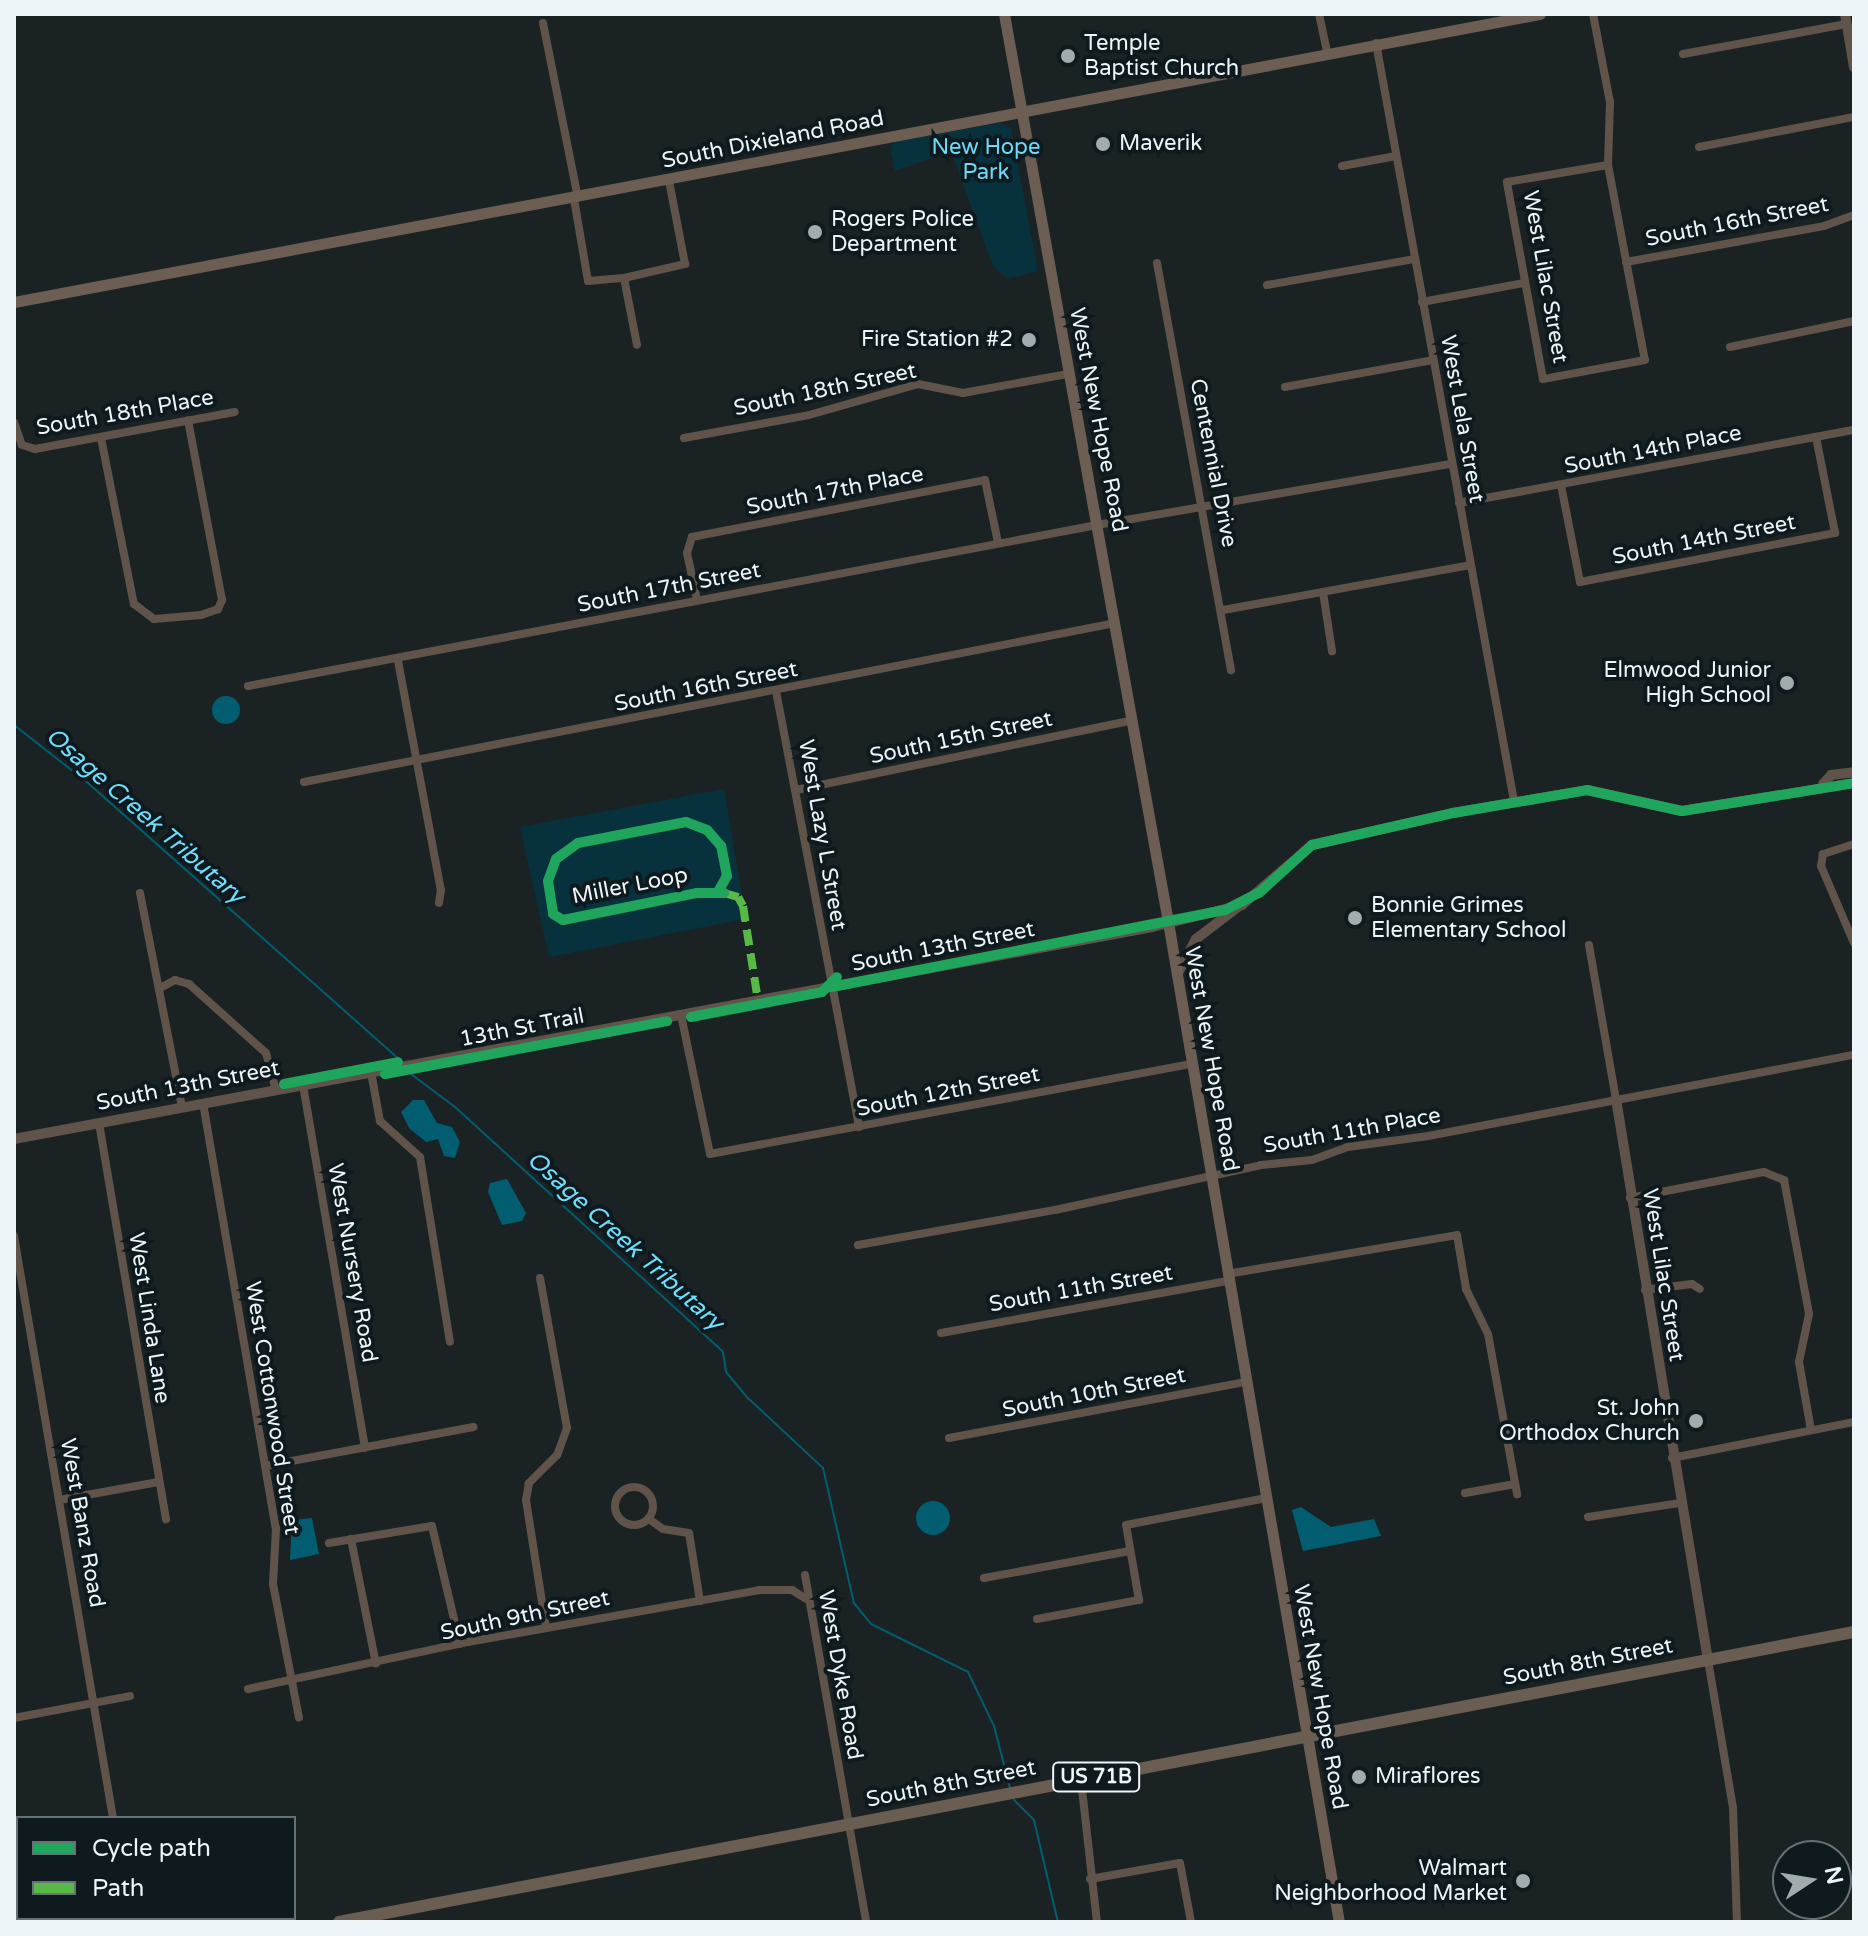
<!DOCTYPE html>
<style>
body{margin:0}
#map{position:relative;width:1868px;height:1936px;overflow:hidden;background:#1b2224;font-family:"Varela Round",sans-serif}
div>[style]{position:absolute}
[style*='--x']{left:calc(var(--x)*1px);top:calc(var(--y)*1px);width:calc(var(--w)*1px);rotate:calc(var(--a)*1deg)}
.green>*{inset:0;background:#07323d}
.water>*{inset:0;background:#025d70}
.round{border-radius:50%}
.stream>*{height:2px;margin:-1px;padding:0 1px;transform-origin:1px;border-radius:1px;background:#025d70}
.minor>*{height:8px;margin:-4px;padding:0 4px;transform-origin:4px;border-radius:4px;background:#60544a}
.minor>.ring{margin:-4px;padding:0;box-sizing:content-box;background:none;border:8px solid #60544a;border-radius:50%}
.tertiary>*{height:10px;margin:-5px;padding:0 5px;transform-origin:5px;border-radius:5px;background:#60544a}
.secondary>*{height:11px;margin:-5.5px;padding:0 5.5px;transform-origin:5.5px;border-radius:5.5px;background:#6d5e53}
.primary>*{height:12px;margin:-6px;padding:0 6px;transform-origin:6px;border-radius:6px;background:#6a5d51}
.quiet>*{height:8px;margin-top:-4px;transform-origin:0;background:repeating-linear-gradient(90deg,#58b947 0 16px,transparent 0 24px)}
.cycleway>*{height:10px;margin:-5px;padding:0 5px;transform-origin:5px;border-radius:5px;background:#20a55d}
.dots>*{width:22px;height:22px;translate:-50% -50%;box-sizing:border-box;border:4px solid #0e1a1e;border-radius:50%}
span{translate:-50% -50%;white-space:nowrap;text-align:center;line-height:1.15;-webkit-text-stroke:8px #0e1a1e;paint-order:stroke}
.shield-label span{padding:2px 6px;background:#0e1a1e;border:2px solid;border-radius:6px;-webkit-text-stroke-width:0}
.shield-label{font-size:20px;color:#edf5f8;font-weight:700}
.poi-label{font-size:22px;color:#edf5f8}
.left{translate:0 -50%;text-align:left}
.right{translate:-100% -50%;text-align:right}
.street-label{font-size:22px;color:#edf5f8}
.park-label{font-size:22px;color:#6fdaf8}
.water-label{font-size:24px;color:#72ddfb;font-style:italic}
.frame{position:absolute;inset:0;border:16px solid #edf5f8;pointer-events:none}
.legend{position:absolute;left:16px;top:1816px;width:280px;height:104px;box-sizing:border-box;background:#0e1a1e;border:2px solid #677275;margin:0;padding:10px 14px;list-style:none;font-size:24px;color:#edf5f8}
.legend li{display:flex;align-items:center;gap:16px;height:40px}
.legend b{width:40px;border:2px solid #677275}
.north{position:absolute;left:1772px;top:1840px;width:80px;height:80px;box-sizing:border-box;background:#0e1a1e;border:2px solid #677275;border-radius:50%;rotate:78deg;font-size:22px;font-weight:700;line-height:32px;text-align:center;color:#edf5f8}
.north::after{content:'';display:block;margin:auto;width:28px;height:36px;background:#a4abae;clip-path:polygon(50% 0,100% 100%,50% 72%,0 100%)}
</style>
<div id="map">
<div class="green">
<i style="clip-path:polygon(1001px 123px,1011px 128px,1038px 271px,1008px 279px,993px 266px,951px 151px,895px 171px,890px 147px,895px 141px)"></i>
<i style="clip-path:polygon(724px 789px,746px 919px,549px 957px,520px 827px)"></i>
</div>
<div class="water">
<i class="round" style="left:212px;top:696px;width:28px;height:28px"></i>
<i style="clip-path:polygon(413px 1100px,424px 1100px,437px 1123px,452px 1127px,460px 1142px,455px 1158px,444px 1156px,438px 1139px,426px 1142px,409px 1128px,401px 1112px)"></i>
<i style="clip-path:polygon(507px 1179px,526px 1213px,522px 1221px,502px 1225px,488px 1192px,490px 1183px)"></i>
<i class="round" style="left:916px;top:1501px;width:34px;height:34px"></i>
<i style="clip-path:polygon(1301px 1507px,1331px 1527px,1374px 1519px,1381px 1536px,1303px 1551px,1292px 1510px)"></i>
<i style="clip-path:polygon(312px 1518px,319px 1554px,290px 1560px,292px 1520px)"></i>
</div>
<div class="stream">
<i style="--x:14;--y:725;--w:94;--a:38.1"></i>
<i style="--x:88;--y:783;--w:416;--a:41.6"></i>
<i style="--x:411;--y:1074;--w:55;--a:36.9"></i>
<i style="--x:455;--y:1107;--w:363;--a:42.4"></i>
<i style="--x:723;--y:1352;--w:20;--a:81"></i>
<i style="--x:726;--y:1372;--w:35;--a:50"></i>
<i style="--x:749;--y:1399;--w:101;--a:43"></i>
<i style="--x:823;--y:1468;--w:139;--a:77.1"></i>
<i style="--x:854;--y:1603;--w:27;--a:51"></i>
<i style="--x:871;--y:1624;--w:108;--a:26.3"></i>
<i style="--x:968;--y:1672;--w:60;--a:64.3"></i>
<i style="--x:994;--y:1726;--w:64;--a:75.5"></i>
<i style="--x:1014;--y:1800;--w:28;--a:45"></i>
<i style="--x:1034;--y:1820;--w:105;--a:76.8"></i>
</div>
<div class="minor">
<i style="--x:1319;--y:14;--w:39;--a:78"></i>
<i style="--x:1593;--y:14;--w:90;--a:79.1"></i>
<i style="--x:1610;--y:102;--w:63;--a:91.8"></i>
<i style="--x:1608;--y:165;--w:198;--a:79.3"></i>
<i style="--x:1645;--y:360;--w:104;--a:169.4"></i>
<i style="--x:1543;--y:379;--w:200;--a:-100.4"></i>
<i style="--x:1507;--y:182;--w:102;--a:-9.6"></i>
<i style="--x:543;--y:23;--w:178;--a:78.7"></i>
<i style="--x:1376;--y:43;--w:770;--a:79.68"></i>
<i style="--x:1683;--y:54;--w:166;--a:-10.4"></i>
<i style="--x:1699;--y:147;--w:158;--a:-11"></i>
<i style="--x:1342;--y:166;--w:55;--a:-10.5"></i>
<i style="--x:574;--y:199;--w:83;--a:80.3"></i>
<i style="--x:588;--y:281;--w:36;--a:-5"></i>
<i style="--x:624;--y:278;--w:63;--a:-12.9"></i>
<i style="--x:685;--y:264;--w:85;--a:-100.9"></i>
<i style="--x:1626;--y:262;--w:201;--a:-10.3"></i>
<i style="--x:1824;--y:226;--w:32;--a:-20"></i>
<i style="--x:1157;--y:263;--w:414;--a:79.7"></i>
<i style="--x:624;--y:278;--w:68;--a:79"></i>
<i style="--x:1267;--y:285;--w:149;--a:-10"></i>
<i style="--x:1422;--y:302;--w:104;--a:-10.6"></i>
<i style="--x:1730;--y:347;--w:127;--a:-11.8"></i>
<i style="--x:1285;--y:387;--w:150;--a:-10.3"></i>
<i style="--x:14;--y:422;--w:24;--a:71"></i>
<i style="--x:22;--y:445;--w:14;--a:17"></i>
<i style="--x:35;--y:449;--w:203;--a:-10.5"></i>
<i style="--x:101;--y:438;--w:169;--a:78.8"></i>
<i style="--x:134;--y:604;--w:25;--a:37"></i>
<i style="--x:154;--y:619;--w:47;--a:-4.9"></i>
<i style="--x:201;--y:615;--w:18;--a:-19"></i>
<i style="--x:218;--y:609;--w:10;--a:-66"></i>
<i style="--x:222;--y:600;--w:183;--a:-100.7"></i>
<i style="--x:684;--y:438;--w:127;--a:-10.4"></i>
<i style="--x:809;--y:415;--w:113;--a:-15.9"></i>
<i style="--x:918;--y:384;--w:46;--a:11.3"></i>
<i style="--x:963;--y:393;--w:107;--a:-10.3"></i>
<i style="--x:1561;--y:485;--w:99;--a:78.9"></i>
<i style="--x:1580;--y:582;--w:260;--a:-10.9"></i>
<i style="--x:1835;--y:533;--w:98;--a:-101.2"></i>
<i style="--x:1459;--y:503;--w:402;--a:-10.5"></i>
<i style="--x:1323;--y:592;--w:60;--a:81.3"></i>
<i style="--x:697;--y:600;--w:48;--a:-102"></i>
<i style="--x:687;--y:553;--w:17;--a:-73"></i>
<i style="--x:692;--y:537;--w:298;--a:-11"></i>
<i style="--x:985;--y:480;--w:64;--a:78.3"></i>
<i style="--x:1223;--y:610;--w:251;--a:-10.3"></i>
<i style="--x:398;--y:661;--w:233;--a:79.4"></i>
<i style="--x:441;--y:890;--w:13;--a:99"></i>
<i style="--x:248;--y:686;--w:864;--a:-10.74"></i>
<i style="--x:1097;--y:525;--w:359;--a:-9.8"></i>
<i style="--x:776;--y:691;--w:444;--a:79.2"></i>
<i style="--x:304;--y:782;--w:826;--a:-11.09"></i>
<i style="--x:796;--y:790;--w:344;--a:-11.7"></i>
<i style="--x:1854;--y:844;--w:33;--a:162"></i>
<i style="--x:1823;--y:854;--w:12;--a:99"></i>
<i style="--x:1821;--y:866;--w:84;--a:66.8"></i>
<i style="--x:140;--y:893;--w:218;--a:78.9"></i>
<i style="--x:1589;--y:945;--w:156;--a:80.1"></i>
<i style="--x:160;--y:988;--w:17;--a:-28"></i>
<i style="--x:175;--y:980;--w:15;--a:16"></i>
<i style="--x:189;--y:984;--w:103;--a:41.9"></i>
<i style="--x:266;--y:1053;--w:38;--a:75"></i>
<i style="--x:681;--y:1015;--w:142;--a:78.2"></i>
<i style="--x:710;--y:1154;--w:491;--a:-10.6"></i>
<i style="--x:371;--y:1072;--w:50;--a:79.6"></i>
<i style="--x:380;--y:1121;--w:54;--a:42"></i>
<i style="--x:420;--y:1157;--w:187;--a:80.8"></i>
<i style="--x:303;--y:1085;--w:368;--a:80.3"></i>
<i style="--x:203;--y:1103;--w:431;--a:80.3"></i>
<i style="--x:276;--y:1528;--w:56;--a:93.1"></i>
<i style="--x:273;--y:1584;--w:136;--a:79"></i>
<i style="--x:99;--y:1123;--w:402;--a:80.4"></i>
<i style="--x:1630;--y:1198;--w:136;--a:-11"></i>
<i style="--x:1764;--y:1172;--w:22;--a:22"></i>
<i style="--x:1784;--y:1180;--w:136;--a:79.4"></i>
<i style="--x:1809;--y:1314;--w:49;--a:101.8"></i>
<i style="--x:1799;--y:1362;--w:69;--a:80"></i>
<i style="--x:14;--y:1236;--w:590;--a:80.35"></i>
<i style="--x:858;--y:1245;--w:200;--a:-10.1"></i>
<i style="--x:1055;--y:1210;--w:211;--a:-12.3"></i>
<i style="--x:1261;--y:1165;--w:51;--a:-5.6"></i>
<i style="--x:1312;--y:1160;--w:38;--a:-20"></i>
<i style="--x:1348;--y:1147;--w:81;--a:-7.8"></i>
<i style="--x:1428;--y:1136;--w:434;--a:-10.8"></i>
<i style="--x:1227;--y:1274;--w:233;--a:-9.6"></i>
<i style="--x:1457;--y:1235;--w:55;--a:80.5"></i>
<i style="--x:1466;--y:1289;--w:50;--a:63.9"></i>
<i style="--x:1488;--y:1334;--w:163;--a:79.7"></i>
<i style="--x:540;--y:1278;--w:152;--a:79.8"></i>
<i style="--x:567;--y:1428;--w:29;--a:110"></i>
<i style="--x:557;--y:1455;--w:40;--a:135"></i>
<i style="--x:529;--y:1483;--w:17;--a:100"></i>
<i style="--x:526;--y:1500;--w:129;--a:81.1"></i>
<i style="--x:1645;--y:1290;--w:47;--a:-7.3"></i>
<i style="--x:1692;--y:1284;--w:9;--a:32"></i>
<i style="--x:941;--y:1333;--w:291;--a:-10.3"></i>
<i style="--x:949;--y:1438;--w:302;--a:-10.7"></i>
<i style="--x:1672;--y:1458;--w:186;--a:-11.2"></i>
<i style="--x:265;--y:1466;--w:212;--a:-10.6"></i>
<i class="ring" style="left:615px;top:1487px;width:30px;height:30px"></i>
<i style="--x:1465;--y:1493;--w:51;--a:-10.2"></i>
<i style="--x:59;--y:1500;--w:101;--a:-10.3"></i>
<i style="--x:1588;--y:1517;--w:92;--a:-8.7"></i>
<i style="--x:649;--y:1519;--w:17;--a:36"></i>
<i style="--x:663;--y:1529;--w:26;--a:9"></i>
<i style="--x:689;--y:1533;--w:69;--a:80.8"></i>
<i style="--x:351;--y:1539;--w:127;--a:78.7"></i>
<i style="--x:329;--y:1543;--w:104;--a:-9.4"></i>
<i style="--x:432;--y:1526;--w:121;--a:76.7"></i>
<i style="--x:805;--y:1575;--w:352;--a:80"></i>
<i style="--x:984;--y:1578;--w:148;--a:-10.5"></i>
<i style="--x:1037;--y:1619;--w:104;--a:-10.6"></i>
<i style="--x:1139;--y:1600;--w:76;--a:-99.8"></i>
<i style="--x:1126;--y:1525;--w:143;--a:-10.9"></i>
<i style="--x:1708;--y:1660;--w:150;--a:80.4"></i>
<i style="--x:1733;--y:1808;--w:114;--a:88"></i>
<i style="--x:248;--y:1689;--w:225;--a:-12.1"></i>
<i style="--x:468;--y:1642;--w:296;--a:-10.1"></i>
<i style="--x:759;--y:1590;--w:33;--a:0"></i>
<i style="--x:792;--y:1590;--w:19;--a:32"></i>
<i style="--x:14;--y:1718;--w:118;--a:-10.7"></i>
<i style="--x:1081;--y:1780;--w:143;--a:83.6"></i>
<i style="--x:14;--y:1860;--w:25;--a:81"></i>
<i style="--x:1090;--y:1879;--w:91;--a:-10.1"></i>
<i style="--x:1180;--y:1863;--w:60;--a:79.4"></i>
<i style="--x:23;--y:1918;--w:4;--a:76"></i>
<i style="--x:128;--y:1918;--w:4;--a:90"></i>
</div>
<div class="tertiary">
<i style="--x:1845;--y:14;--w:54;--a:80.4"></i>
<i style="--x:1823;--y:784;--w:12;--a:-48"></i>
<i style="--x:1831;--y:775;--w:23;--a:-7"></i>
<i style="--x:1177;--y:975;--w:41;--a:-62.2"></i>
<i style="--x:1196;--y:939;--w:53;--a:-37.3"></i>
<i style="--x:1616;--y:1099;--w:568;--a:80.69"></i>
<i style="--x:14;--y:1139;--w:1158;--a:-10.55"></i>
<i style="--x:1152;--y:927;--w:93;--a:-13.7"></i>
<i style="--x:1242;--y:905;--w:92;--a:-40.6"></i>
<i style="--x:1312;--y:845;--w:145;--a:-12.8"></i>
<i style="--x:1453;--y:813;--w:136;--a:-9.7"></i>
<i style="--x:1587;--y:790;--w:97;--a:12.5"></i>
<i style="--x:1682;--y:811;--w:174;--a:-9.2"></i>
</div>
<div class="secondary">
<i style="--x:1004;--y:14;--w:923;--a:79.76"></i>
<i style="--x:1168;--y:922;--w:1015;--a:80.3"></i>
<i style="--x:14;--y:302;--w:1553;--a:-10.69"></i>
</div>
<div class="primary">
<i style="--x:339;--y:1922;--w:1543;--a:-10.84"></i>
</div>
<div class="quiet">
<i style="--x:724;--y:893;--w:15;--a:16"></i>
<i style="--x:738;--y:897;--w:10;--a:61"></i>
<i style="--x:743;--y:906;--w:96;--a:81"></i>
</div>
<div class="cycleway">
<i style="--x:718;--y:892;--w:18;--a:-61"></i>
<i style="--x:727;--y:876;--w:31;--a:-101"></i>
<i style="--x:721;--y:846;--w:21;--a:-131"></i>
<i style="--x:707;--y:830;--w:22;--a:-159"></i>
<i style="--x:686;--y:822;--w:110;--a:169"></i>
<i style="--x:578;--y:843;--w:27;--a:144"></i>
<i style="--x:556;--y:859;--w:23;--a:110"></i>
<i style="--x:548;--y:881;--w:33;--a:81"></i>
<i style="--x:553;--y:914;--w:12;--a:31"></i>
<i style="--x:563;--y:920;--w:137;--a:-11.4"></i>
<i style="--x:697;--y:893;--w:27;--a:0"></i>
<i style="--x:832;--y:987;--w:400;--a:-11.1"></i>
<i style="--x:1225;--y:910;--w:38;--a:-27"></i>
<i style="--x:1259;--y:893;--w:72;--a:-42.2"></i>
<i style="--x:1312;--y:845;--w:145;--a:-12.8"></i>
<i style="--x:1453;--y:813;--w:136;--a:-9.7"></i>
<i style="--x:1587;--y:790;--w:97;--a:12.5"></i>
<i style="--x:1682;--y:811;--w:174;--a:-9.2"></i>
<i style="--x:691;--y:1017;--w:133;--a:-10.8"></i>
<i style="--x:822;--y:992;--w:21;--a:-45"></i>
<i style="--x:385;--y:1074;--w:287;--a:-10.6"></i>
<i style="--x:284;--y:1084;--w:116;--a:-10.9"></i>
</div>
<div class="dots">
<i style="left:1068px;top:56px;background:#a4abae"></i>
<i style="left:1103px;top:144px;background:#a4abae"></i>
<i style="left:815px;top:232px;background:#a4abae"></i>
<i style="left:1029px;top:340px;background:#a4abae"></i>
<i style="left:1787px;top:683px;background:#a4abae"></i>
<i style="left:1355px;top:918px;background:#a4abae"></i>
<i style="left:1696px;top:1421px;background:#a4abae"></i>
<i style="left:1359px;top:1777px;background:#a4abae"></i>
<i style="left:1523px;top:1881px;background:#a4abae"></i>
</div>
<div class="shield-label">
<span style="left:1096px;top:1777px">US 71B</span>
</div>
<div class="poi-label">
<span class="left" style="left:1084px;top:56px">Temple<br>Baptist Church</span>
<span class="left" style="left:1119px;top:144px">Maverik</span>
<span class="left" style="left:831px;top:232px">Rogers Police<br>Department</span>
<span class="right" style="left:1013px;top:340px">Fire Station #2</span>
<span class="right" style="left:1771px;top:683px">Elmwood Junior<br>High School</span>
<span class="left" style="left:1371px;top:918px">Bonnie Grimes<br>Elementary School</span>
<span class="right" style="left:1680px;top:1421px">St. John<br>Orthodox Church</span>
<span class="left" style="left:1375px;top:1777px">Miraflores</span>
<span class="right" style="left:1507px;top:1881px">Walmart<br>Neighborhood Market</span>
</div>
<div class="street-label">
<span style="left:773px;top:140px;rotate:-11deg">South Dixieland Road</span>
<span style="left:1737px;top:222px;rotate:-11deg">South 16th Street</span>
<span style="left:1545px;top:277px;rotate:80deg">West Lilac Street</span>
<span style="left:825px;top:390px;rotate:-12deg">South 18th Street</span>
<span style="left:125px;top:413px;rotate:-10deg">South 18th Place</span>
<span style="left:1462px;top:419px;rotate:80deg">West Lela Street</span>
<span style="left:1098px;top:420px;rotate:79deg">West New Hope Road</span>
<span style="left:1653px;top:450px;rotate:-11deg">South 14th Place</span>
<span style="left:1213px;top:463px;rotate:79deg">Centennial Drive</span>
<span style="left:835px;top:491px;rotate:-11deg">South 17th Place</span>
<span style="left:1704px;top:540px;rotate:-11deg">South 14th Street</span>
<span style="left:669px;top:588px;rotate:-11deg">South 17th Street</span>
<span style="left:706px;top:687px;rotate:-11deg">South 16th Street</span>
<span style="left:961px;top:738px;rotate:-12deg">South 15th Street</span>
<span style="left:822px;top:835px;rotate:80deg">West Lazy L Street</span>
<span style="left:630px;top:886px;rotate:-11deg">Miller Loop</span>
<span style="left:943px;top:947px;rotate:-11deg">South 13th Street</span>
<span style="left:522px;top:1028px;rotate:-11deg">13th St Trail</span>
<span style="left:1211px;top:1059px;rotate:80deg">West New Hope Road</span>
<span style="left:188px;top:1086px;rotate:-11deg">South 13th Street</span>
<span style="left:948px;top:1092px;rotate:-11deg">South 12th Street</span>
<span style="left:1352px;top:1131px;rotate:-10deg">South 11th Place</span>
<span style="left:352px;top:1263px;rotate:80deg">West Nursery Road</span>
<span style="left:1663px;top:1275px;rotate:81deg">West Lilac Street</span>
<span style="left:1081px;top:1289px;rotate:-10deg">South 11th Street</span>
<span style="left:149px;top:1318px;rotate:81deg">West Linda Lane</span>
<span style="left:1094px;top:1393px;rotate:-11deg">South 10th Street</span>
<span style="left:272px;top:1408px;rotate:81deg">West Cottonwood Street</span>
<span style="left:82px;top:1523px;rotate:80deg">West Banz Road</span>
<span style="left:525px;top:1616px;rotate:-12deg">South 9th Street</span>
<span style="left:1588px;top:1662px;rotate:-11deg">South 8th Street</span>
<span style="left:840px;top:1675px;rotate:80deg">West Dyke Road</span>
<span style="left:1320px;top:1697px;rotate:80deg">West New Hope Road</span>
<span style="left:951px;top:1784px;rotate:-11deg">South 8th Street</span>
</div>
<div class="park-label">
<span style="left:986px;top:160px">New Hope<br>Park</span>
</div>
<div class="water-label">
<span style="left:145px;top:816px;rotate:41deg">Osage Creek Tributary</span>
<span style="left:625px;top:1241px;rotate:42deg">Osage Creek Tributary</span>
</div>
<div class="frame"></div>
<ul class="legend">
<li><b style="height:10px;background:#20a55d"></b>Cycle path</li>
<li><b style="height:10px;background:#58b947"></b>Path</li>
</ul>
<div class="north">N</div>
</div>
